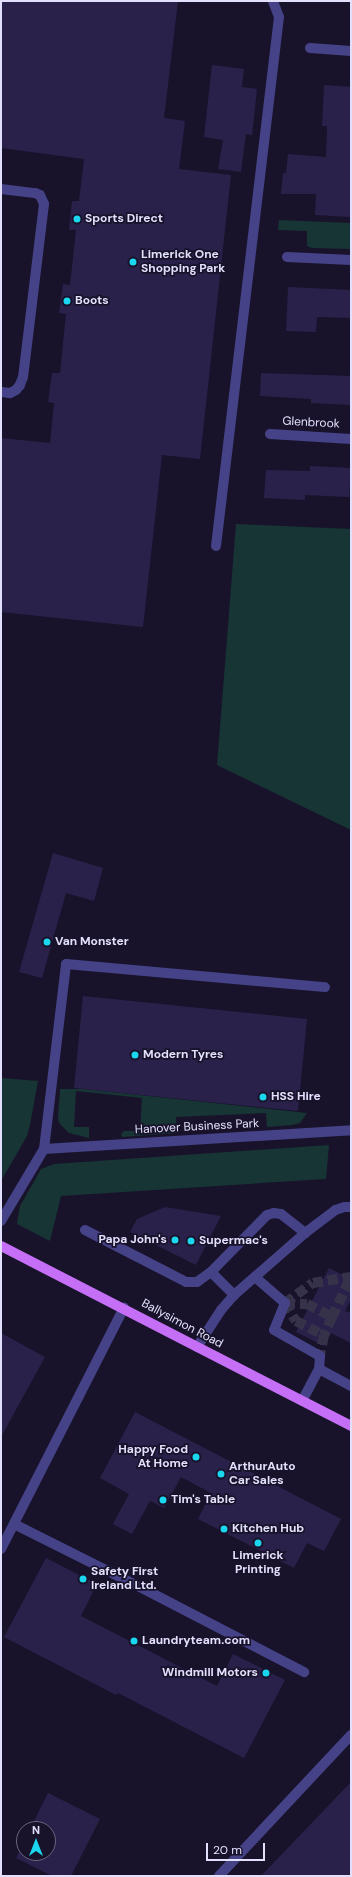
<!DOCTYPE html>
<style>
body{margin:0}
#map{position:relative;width:352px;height:1877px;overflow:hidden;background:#18132b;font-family:"DM Sans",sans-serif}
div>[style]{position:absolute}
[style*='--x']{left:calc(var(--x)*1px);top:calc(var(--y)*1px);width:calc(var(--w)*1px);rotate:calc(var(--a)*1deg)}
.green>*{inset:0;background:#173534}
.building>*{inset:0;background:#2a214b}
.minor-tunnel>*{height:10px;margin-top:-5px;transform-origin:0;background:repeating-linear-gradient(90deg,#36324a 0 10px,transparent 0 15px)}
.minor>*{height:10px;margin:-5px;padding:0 5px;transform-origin:5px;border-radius:5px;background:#454287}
.major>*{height:10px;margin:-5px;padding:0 5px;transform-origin:5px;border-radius:5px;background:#c46ff5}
.dots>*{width:11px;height:11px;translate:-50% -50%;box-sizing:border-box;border:2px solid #18132b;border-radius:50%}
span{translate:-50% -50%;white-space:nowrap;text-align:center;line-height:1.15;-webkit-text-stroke:3.5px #18132b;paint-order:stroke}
.poi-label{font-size:12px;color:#e3e0fd;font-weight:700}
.left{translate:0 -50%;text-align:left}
.right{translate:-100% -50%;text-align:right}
.street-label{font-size:12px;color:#e3e0fd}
.frame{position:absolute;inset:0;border:2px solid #e3e0fd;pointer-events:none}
.north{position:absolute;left:16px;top:1821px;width:40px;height:40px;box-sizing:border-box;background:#18132b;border:1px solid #69657f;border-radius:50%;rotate:0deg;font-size:11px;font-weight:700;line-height:16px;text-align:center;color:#e3e0fd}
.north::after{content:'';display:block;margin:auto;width:14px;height:18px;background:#1ad7ef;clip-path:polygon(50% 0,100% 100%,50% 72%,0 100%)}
.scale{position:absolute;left:206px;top:1843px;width:59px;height:18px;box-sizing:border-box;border:2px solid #e3e0fd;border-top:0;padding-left:5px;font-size:12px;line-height:14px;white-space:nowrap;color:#e3e0fd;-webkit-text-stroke:3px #18132b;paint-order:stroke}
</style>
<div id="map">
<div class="green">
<i style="clip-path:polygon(279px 220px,351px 223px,351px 249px,312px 248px,307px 246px,307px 231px,278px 230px)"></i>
<i style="clip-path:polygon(236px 524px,351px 529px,351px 830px,217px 765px)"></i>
<i style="clip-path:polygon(1px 1078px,38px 1081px,30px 1125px,27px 1136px,1px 1181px)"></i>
<i style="clip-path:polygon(60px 1089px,83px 1089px,307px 1113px,300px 1123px,292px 1125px,267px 1127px,266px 1113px,176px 1117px,177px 1133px,122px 1137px,121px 1134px,124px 1131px,140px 1131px,142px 1098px,76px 1091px,74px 1127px,89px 1127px,89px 1138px,69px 1133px,60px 1124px,58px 1119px)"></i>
<i style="clip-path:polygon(329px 1145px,326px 1179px,61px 1196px,50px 1241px,17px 1224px,20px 1206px,36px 1178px,41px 1169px,54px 1164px)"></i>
</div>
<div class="building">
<i style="clip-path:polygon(1px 1px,178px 1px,164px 118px,185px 121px,179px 169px,231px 175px,200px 459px,162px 455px,143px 627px,1px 612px,1px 438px,50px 443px,54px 403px,48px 402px,52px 373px,60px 373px,66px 314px,59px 313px,63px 284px,70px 285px,76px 230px,69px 230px,72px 201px,79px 201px,84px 159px,1px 148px)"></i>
<i style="clip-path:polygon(212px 65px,244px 69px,242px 87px,257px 89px,252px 135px,246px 134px,241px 172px,218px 169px,223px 140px,204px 137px)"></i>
<i style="clip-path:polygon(324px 85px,351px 87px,351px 217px,315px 215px,316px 194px,281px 194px,283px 173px,286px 173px,288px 154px,326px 157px,327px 126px,322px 126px)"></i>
<i style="clip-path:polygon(288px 287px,351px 290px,351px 318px,317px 317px,316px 332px,286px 331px)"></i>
<i style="clip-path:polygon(261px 373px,351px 376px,351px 405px,311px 403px,311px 399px,260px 396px)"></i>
<i style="clip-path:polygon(310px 466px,351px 468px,349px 497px,305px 495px,305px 500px,264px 498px,266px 470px,310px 471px)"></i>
<i style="clip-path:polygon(53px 853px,103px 868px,94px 901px,66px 893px,42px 978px,19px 972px)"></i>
<i style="clip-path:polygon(83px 996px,307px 1019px,298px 1111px,74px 1088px)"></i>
<i style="clip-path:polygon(165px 1207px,221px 1216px,196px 1265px,130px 1232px,137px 1219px)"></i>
<i style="clip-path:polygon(329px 1268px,351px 1279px,351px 1299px,345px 1311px,351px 1313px,351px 1343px,331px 1333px,324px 1346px,296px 1332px)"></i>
<i style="clip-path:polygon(1px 1333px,45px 1357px,1px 1437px)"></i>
<i style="clip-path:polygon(135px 1412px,341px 1519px,324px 1551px,307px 1543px,294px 1568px,198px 1519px,211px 1493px,181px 1477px,164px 1508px,150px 1501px,132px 1534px,113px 1524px,129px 1494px,100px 1478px)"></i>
<i style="clip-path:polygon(46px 1558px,97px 1584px,81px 1616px,155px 1654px,217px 1686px,233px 1654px,285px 1680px,244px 1758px,118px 1693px,116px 1695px,4px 1637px)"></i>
<i style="clip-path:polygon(351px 1782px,351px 1876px,261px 1876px)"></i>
<i style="clip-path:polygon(48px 1793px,100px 1819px,71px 1876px,52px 1876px,16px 1858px,24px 1841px,24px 1853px,48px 1853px,48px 1829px,30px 1829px)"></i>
</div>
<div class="minor-tunnel">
<i style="--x:285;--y:1303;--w:34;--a:-36"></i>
<i style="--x:313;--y:1283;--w:38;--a:-9"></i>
<i style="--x:285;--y:1303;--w:21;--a:59"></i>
<i style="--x:296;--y:1321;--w:31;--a:27"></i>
<i style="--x:324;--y:1335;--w:21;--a:101"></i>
<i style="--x:285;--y:1303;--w:22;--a:3"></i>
<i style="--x:307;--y:1304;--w:28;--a:27"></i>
<i style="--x:332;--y:1317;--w:20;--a:114"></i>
<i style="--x:332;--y:1317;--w:44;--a:-64.6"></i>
</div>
<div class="minor">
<i style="--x:310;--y:48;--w:41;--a:4.2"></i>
<i style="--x:1;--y:189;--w:34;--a:7"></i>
<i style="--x:35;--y:193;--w:5;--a:22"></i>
<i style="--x:40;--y:195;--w:10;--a:66"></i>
<i style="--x:44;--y:204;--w:174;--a:96.9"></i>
<i style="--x:23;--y:377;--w:9;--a:111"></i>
<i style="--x:20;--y:385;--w:6;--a:129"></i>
<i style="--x:16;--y:390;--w:7;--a:153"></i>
<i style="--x:10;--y:393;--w:9;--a:-174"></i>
<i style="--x:287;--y:257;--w:64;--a:2.7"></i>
<i style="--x:270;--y:434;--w:81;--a:3.5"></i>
<i style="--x:216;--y:546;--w:533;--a:-83.21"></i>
<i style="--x:279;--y:17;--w:17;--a:-111"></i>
<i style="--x:44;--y:1149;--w:308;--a:-3.5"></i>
<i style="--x:1;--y:1221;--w:84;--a:-59.2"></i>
<i style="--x:44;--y:1149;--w:186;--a:-83.2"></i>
<i style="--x:66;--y:964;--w:260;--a:5.1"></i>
<i style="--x:85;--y:1230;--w:114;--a:27.2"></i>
<i style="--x:186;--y:1282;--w:11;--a:0"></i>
<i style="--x:197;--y:1282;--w:17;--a:-36"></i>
<i style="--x:211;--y:1272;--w:33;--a:45"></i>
<i style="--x:211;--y:1272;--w:80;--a:-45.5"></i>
<i style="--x:267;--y:1215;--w:7;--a:-16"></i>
<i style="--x:274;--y:1213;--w:7;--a:8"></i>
<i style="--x:281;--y:1214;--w:31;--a:38"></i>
<i style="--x:255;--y:1277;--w:40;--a:41"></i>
<i style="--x:285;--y:1303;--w:29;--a:112"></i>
<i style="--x:274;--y:1330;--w:53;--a:29.5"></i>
<i style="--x:320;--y:1356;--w:13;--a:94"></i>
<i style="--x:319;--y:1369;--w:36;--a:118"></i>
<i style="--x:197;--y:1347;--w:44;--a:-57"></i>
<i style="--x:221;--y:1310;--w:20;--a:-49"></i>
<i style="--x:234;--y:1295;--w:94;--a:-41.1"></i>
<i style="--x:305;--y:1233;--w:38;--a:-37"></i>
<i style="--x:335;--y:1210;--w:10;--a:-17"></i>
<i style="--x:345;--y:1207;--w:6;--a:0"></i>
<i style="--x:319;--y:1369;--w:36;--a:28"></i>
<i style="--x:14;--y:1524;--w:141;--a:26.6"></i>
<i style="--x:140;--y:1587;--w:185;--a:27.4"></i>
<i style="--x:1;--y:1549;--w:271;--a:-63"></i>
<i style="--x:219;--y:1876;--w:193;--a:-46.9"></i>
</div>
<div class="major">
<i style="--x:1;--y:1246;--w:394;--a:27.2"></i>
</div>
<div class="dots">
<i style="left:77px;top:219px;background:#1ad7ef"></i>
<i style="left:133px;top:262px;background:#1ad7ef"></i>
<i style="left:67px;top:301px;background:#1ad7ef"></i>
<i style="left:47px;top:942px;background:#1ad7ef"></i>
<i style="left:135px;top:1055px;background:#1ad7ef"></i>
<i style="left:263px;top:1097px;background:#1ad7ef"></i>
<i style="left:175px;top:1240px;background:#1ad7ef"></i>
<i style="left:191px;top:1241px;background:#1ad7ef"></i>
<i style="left:196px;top:1457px;background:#1ad7ef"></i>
<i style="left:221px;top:1474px;background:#1ad7ef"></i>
<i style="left:163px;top:1500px;background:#1ad7ef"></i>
<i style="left:224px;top:1529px;background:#1ad7ef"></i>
<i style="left:258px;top:1543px;background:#1ad7ef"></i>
<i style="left:83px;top:1579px;background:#1ad7ef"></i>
<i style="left:134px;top:1641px;background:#1ad7ef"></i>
<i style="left:266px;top:1673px;background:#1ad7ef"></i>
</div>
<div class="poi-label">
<span class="left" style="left:85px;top:219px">Sports Direct</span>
<span class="left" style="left:141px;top:262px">Limerick One<br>Shopping Park</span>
<span class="left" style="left:75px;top:301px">Boots</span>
<span class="left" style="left:55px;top:942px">Van Monster</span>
<span class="left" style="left:143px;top:1055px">Modern Tyres</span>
<span class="left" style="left:271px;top:1097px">HSS Hire</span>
<span class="right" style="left:167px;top:1240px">Papa John's</span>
<span class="left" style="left:199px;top:1241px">Supermac's</span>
<span class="right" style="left:188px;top:1457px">Happy Food<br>At Home</span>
<span class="left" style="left:229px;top:1474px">ArthurAuto<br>Car Sales</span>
<span class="left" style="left:171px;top:1500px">Tim's Table</span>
<span class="left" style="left:232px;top:1529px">Kitchen Hub</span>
<span style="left:258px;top:1563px">Limerick<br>Printing</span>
<span class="left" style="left:91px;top:1579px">Safety First<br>Ireland Ltd.</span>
<span class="left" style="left:142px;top:1641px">Laundryteam.com</span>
<span class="right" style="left:258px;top:1673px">Windmill Motors</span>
</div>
<div class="street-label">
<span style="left:311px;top:423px;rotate:3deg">Glenbrook</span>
<span style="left:197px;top:1127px;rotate:-3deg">Hanover Business Park</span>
<span style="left:182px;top:1324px;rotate:28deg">Ballysimon Road</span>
</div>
<div class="frame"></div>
<div class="north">N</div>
<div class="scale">20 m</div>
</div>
